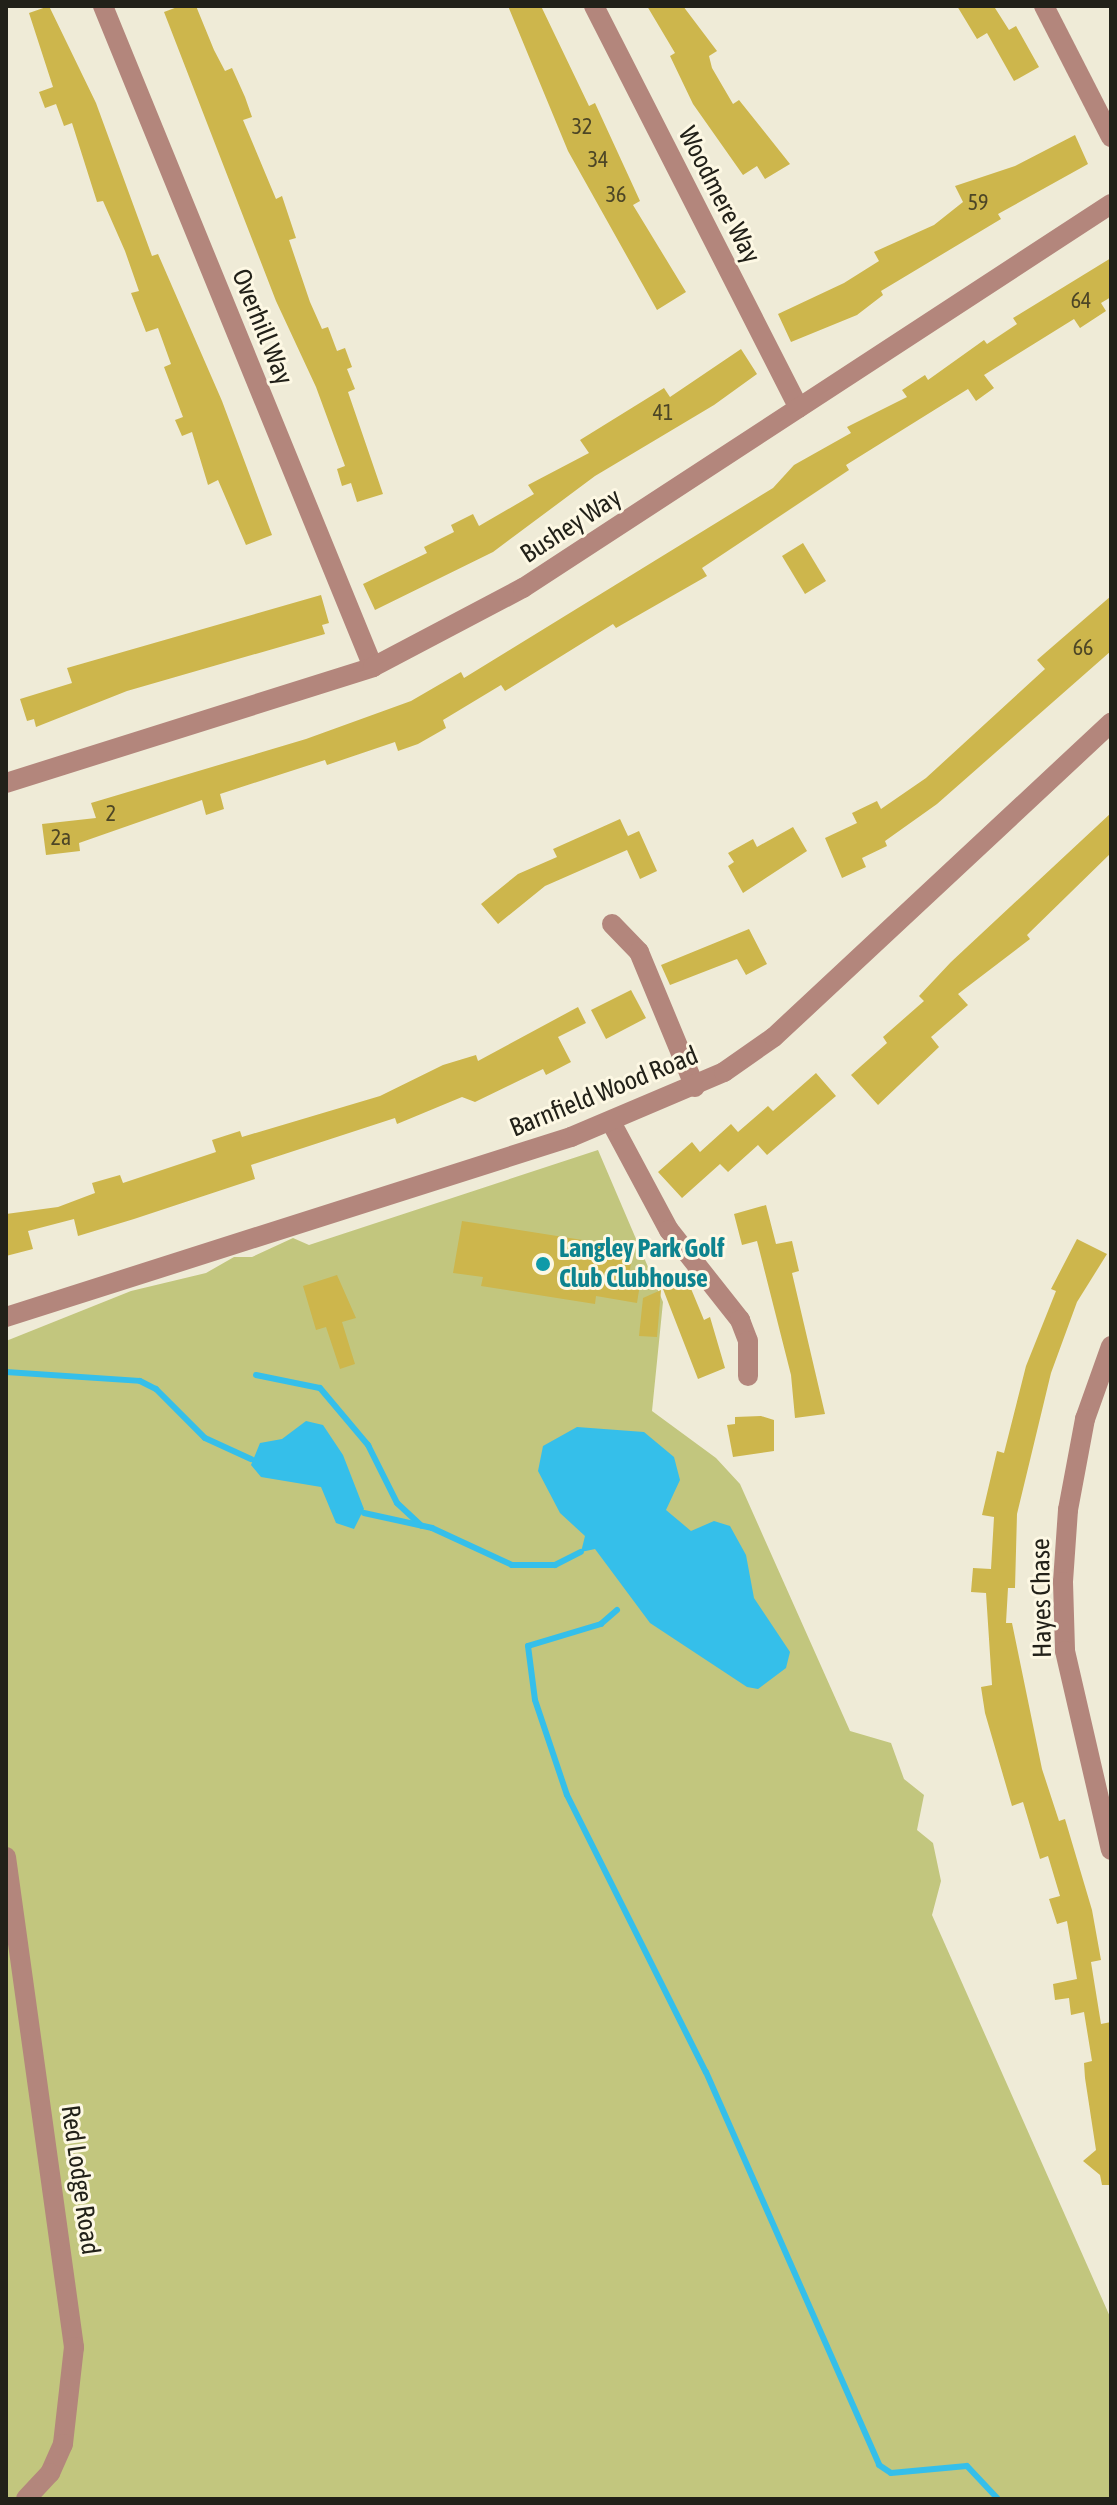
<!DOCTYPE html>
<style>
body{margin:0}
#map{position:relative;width:1117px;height:2505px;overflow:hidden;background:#efebd7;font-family:"Asap Condensed",sans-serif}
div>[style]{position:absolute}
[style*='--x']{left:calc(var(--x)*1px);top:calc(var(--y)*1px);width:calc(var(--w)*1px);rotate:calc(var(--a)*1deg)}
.green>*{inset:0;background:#c2c67e}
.water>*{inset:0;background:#35bfea}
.stream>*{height:6px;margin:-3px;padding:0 3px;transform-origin:3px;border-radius:3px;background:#35bfea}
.building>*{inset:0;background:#cdb64c}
.minor>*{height:20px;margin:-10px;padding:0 10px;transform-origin:10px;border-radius:10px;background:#b3867c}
.dots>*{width:22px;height:22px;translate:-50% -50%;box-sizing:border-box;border:4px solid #fdf8e4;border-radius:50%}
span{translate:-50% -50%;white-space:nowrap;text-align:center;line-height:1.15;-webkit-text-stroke:6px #fdf8e4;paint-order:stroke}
.number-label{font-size:22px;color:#4d4626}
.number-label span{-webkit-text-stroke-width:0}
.street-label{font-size:26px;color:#222119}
.culture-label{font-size:26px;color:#0d838f;font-weight:700}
.left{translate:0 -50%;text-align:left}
.frame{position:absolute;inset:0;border:8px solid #222119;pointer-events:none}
</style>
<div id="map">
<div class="green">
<i style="clip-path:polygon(598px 1150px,663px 1302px,652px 1411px,716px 1458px,740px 1484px,850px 1731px,891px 1743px,904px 1779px,924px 1795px,917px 1830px,933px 1843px,941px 1881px,932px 1915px,1111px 2319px,1111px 2499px,6px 2499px,6px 1341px,131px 1291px,206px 1273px,234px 1257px,252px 1257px,293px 1238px,309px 1245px)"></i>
</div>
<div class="water">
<i style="clip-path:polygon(306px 1421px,323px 1425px,343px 1455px,364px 1509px,354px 1529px,336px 1523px,321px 1487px,261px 1477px,251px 1465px,260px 1443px,282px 1439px)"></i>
<i style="clip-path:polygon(577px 1427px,644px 1432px,674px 1457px,680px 1480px,666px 1510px,691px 1531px,714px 1521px,730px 1526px,746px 1555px,754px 1598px,790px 1652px,786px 1668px,758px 1689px,747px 1687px,650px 1623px,595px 1549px,581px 1552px,585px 1536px,560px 1513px,538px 1471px,543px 1446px)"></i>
</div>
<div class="stream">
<i style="--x:6;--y:1372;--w:134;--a:3.8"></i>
<i style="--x:140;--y:1381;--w:18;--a:27"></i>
<i style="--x:156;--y:1389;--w:69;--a:45"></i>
<i style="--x:205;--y:1438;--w:51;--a:24.5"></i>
<i style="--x:256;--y:1375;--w:65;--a:11.5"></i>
<i style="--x:320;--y:1388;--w:75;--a:49.9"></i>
<i style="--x:368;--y:1445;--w:65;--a:63.4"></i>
<i style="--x:397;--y:1503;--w:33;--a:43"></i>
<i style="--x:364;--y:1513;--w:70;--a:12.4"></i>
<i style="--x:432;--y:1528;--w:88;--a:24.8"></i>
<i style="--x:512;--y:1565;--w:43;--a:0"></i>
<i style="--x:555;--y:1565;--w:29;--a:-27"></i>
<i style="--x:617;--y:1610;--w:21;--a:139"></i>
<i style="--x:601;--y:1624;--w:76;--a:163.2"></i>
<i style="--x:528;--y:1646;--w:54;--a:82.6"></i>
<i style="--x:535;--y:1700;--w:100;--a:71.4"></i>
<i style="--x:567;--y:1795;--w:310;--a:63.4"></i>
<i style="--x:706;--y:2072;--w:429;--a:66.2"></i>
<i style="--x:879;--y:2465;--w:14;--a:34"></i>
<i style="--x:891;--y:2473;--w:76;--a:-5.3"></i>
<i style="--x:967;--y:2466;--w:45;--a:46.8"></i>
</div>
<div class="building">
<i style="clip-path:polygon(49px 6px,96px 103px,152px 256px,158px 254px,222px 401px,272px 535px,246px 545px,218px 480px,208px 485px,192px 432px,182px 436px,175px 420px,183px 417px,164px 367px,171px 364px,158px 328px,146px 332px,131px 293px,139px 291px,125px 251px,103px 201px,97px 202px,72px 123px,64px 126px,56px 104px,45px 108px,39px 92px,53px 87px,29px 13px)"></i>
<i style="clip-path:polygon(180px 6px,196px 6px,214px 50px,225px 71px,232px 68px,245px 97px,252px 117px,243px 120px,276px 199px,282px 196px,296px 238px,289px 240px,310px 302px,322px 329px,328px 327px,337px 351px,345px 348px,352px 367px,347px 369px,355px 389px,348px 392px,383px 494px,357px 502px,351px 483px,342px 486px,337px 469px,345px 466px,316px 387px,276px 301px,164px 12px)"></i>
<i style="clip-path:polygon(508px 6px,541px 6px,589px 106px,595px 103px,640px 201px,633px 205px,686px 292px,657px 310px,568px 151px)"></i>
<i style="clip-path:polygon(647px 6px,683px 6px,717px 51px,709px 56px,712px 68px,733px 104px,739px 100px,790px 164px,765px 179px,757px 166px,743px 175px,693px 104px,670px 56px,675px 53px)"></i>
<i style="clip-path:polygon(957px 6px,995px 8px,1009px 30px,1016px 26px,1039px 67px,1014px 81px,987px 33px,977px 39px)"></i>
<i style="clip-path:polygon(1075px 135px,1088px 164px,998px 214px,1001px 219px,881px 291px,883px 295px,857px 315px,791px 342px,778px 314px,844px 283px,879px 261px,874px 252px,934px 225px,963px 202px,955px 186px,1015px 166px)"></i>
<i style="clip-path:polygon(1111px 258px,1111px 297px,1101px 303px,1106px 311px,1080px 328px,1074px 319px,984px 375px,994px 388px,976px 401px,968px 389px,846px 465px,849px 470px,702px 568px,707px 576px,616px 628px,613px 624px,505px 691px,501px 685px,443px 720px,446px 728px,418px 744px,398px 751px,395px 742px,327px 765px,325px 760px,220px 794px,224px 809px,206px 815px,202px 800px,79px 843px,80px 851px,46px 855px,42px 824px,96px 818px,91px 803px,306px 739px,411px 701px,461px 672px,464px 678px,773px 488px,794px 465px,851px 433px,847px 427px,907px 397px,902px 390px,925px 375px,928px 380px,984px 340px,987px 344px,1017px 324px,1013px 318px)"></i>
<i style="clip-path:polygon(741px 349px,757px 374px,714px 405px,595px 476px,493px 552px,375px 610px,363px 584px,427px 553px,424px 547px,454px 532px,451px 525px,473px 514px,479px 526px,534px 494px,528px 485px,589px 453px,580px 440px,664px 388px,670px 397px)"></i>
<i style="clip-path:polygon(803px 543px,826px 581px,805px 594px,782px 556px)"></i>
<i style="clip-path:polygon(321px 595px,329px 623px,322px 625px,325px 634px,127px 691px,36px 727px,34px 719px,27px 721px,20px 699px,72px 683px,67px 668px)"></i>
<i style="clip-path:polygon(1111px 596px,1111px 651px,937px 804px,885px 841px,887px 846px,862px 858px,866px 867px,842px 878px,825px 838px,857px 823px,852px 813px,877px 801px,881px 809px,926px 778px,1045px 669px,1037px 660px)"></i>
<i style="clip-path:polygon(1111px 813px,1111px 853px,1027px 935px,1030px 939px,958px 994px,968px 1005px,931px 1037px,939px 1047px,878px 1105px,851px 1075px,887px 1043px,883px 1037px,924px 1001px,919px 996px,951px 962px)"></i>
<i style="clip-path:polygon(620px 819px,628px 836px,639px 831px,657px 871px,640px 879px,627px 850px,545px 886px,498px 924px,481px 904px,518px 874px,557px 857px,553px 849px)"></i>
<i style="clip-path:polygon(793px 827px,807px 851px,743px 893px,728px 866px,734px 862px,728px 853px,753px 839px,757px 847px)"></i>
<i style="clip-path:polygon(749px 929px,767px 964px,746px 975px,737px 959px,670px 985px,661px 965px)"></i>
<i style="clip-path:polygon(631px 990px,646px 1018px,606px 1039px,591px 1010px)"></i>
<i style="clip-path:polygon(578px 1007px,586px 1023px,558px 1037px,571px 1062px,546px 1075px,543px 1069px,475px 1102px,462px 1097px,397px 1124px,395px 1118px,251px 1165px,255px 1179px,134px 1219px,78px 1236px,74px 1219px,28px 1231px,33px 1249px,6px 1256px,6px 1214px,58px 1207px,95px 1193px,92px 1183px,120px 1175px,123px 1183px,216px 1152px,212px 1140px,240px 1131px,242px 1137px,380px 1096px,443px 1065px,476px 1055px,478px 1061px)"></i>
<i style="clip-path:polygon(816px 1073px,836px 1096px,767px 1155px,758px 1145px,728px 1172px,720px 1164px,682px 1198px,658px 1172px,692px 1142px,700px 1152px,731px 1124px,738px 1132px,768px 1106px,773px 1111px)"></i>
<i style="clip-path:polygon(766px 1205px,776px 1244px,792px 1241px,799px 1271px,792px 1273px,825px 1414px,795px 1418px,791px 1375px,757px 1241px,742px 1245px,734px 1214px)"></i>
<i style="clip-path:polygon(462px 1221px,633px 1248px,629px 1276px,641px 1278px,637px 1303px,596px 1296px,595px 1304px,481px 1286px,483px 1277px,453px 1273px)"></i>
<i style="clip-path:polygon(1077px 1239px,1107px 1254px,1077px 1302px,1051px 1373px,1017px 1514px,1015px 1588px,1008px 1588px,1006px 1623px,1012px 1623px,1042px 1769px,1059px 1821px,1065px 1819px,1092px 1910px,1101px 1960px,1091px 1962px,1101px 2024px,1111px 2022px,1111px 2185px,1102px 2185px,1100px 2175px,1083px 2161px,1096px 2150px,1085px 2078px,1084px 2063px,1092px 2061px,1084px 2012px,1071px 2015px,1069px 1998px,1055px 2000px,1053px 1984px,1077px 1979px,1067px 1921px,1057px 1924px,1049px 1899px,1060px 1896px,1048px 1856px,1040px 1859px,1023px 1802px,1012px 1806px,985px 1713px,981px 1687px,992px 1685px,986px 1593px,971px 1592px,973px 1568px,991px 1569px,994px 1517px,982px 1515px,997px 1451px,1004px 1453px,1026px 1366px,1056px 1291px,1051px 1289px)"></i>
<i style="clip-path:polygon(337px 1275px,356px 1318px,342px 1322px,355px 1364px,340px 1369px,326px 1327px,316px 1330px,303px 1286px)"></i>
<i style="clip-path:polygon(687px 1279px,704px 1320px,710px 1317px,725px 1368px,698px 1379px,663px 1289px)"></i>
<i style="clip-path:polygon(661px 1290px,657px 1337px,639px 1336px,643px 1298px)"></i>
<i style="clip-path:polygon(761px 1416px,774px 1420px,774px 1451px,733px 1457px,727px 1425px,735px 1424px,735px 1417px)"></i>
</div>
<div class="minor">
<i style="--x:103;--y:6;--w:714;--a:67.78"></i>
<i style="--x:594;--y:6;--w:451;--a:63"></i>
<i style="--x:1044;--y:6;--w:147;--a:62.9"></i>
<i style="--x:6;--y:783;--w:385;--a:-17.5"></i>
<i style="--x:373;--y:667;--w:170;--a:-27.8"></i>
<i style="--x:523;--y:588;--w:702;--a:-33.15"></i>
<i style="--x:612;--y:924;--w:39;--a:46"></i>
<i style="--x:639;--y:952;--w:146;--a:67.5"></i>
<i style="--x:611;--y:1122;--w:123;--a:61.8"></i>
<i style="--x:669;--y:1230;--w:115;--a:51.7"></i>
<i style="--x:740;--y:1320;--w:22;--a:69"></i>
<i style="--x:748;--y:1341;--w:35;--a:90"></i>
<i style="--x:6;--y:1317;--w:593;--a:-17.67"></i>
<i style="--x:571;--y:1137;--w:166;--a:-23"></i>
<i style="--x:724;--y:1072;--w:61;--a:-35"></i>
<i style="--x:774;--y:1037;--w:461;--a:-43"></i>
<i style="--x:1111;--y:1346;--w:77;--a:109.6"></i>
<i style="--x:1085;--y:1419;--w:93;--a:100.6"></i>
<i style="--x:1068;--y:1510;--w:72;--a:94"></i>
<i style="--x:1063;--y:1582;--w:69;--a:88.3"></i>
<i style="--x:1065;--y:1651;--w:204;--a:77"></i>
<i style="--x:6;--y:1857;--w:495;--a:82.1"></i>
<i style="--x:74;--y:2347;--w:98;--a:96.5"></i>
<i style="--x:63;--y:2444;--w:32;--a:114"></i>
<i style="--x:50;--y:2473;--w:35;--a:133"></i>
</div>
<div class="dots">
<i style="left:543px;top:1264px;background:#0f9aa8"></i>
</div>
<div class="number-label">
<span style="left:582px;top:127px">32</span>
<span style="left:598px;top:160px">34</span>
<span style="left:616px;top:195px">36</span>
<span style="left:978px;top:203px">59</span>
<span style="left:1081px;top:301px">64</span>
<span style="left:663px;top:413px">41</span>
<span style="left:1083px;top:648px">66</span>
<span style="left:111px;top:814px">2</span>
<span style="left:61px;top:838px">2a</span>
</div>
<div class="street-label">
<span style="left:719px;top:195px;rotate:63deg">Woodmere Way</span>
<span style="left:262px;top:327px;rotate:68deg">Overhill Way</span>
<span style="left:571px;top:526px;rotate:-33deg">Bushey Way</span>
<span style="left:604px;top:1092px;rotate:-22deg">Barnfield Wood Road</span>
<span style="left:1042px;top:1598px;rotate:-91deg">Hayes Chase</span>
<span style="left:80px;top:2180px;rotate:82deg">Red Lodge Road</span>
</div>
<div class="culture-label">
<span class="left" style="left:559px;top:1264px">Langley Park Golf<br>Club Clubhouse</span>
</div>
<div class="frame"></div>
</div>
